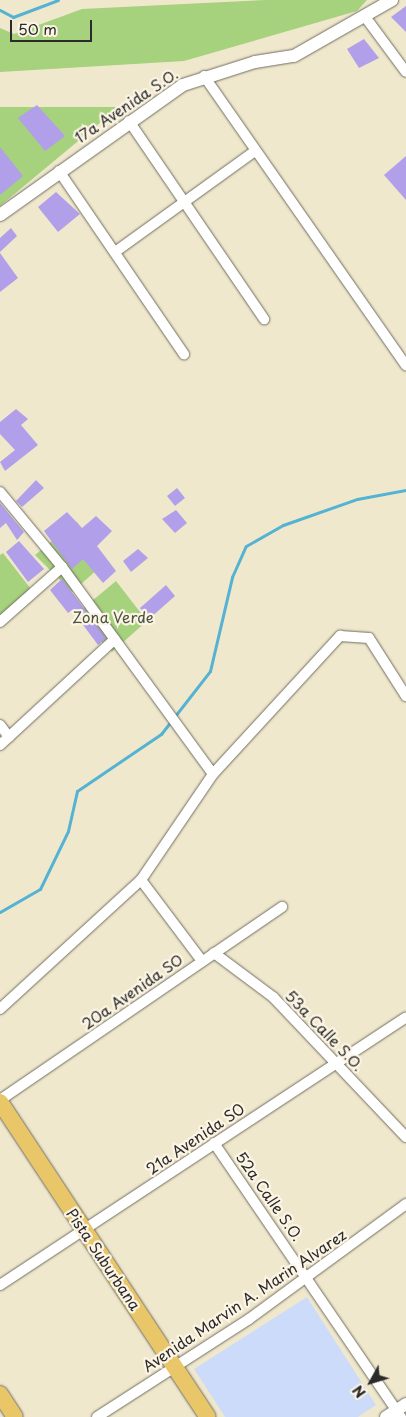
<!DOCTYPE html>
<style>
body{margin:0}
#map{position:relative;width:406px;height:1417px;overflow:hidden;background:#f0e8cc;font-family:"Playpen Sans",sans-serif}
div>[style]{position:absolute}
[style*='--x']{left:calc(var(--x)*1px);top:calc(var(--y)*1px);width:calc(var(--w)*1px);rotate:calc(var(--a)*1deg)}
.built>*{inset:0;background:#cddbfa}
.green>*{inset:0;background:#a6d17d}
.stream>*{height:3px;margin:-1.5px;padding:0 1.5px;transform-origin:1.5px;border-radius:1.5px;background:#54b2d2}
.building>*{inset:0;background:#b19fe9}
.roads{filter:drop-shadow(0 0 1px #706d63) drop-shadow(0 0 1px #706d63)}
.minor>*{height:10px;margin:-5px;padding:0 5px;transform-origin:5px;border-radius:5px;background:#fff}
.tertiary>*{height:12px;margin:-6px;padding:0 6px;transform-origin:6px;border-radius:6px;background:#fff}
.primary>*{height:16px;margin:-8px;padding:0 8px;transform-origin:8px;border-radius:8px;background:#e9c769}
span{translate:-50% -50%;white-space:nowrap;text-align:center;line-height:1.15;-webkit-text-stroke:4.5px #fcf5e5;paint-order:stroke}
.street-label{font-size:15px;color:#2b2b2b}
.park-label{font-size:15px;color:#4a5440}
.north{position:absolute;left:346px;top:1357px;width:50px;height:50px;-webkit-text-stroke:4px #fcf5e5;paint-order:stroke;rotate:231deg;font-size:14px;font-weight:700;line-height:20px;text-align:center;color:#2b2b2b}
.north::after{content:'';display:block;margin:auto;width:18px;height:22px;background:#2b2b2b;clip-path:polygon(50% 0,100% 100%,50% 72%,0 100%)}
.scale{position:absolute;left:10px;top:20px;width:82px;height:22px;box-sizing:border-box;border:2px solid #2b2b2b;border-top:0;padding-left:6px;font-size:15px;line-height:18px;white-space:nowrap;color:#2b2b2b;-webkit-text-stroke:4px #fcf5e5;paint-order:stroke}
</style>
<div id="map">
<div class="built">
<i style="clip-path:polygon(307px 1297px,376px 1405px,358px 1417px,225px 1417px,194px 1369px)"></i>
</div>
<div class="green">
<i style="clip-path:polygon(266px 0,367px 0,357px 11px,184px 61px,0 72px,0 28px,14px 34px,82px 9px)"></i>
<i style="clip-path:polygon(0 107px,119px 107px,0 206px)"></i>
<i style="clip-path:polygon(76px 521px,107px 561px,72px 592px,35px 555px)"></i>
<i style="clip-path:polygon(3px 553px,34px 593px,0 624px,0 555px)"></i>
<i style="clip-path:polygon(116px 581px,147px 621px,112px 652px,75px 615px)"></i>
</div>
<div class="stream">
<i style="--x:0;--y:10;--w:15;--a:28"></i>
<i style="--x:13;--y:17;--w:48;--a:-20.7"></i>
<i style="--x:0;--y:912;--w:46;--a:-29.9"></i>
<i style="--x:40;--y:889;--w:64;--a:-64.2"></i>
<i style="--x:68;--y:831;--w:41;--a:-77.3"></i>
<i style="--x:77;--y:791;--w:102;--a:-34.2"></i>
<i style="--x:161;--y:734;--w:80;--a:-52.1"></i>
<i style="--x:210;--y:671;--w:97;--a:-76.8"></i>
<i style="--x:232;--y:577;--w:34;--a:-66"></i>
<i style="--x:246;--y:546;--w:43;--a:-29.6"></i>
<i style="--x:283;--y:525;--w:78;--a:-19.4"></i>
<i style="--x:357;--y:499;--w:50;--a:-10.4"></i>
</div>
<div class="building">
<i style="clip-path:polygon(406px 6px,406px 32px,391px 17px)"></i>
<i style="clip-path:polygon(364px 39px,379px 58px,359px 68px,347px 49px)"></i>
<i style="clip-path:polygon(37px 105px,65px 136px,45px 151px,18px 118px)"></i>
<i style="clip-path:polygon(0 147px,23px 176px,0 195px)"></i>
<i style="clip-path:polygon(406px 156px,406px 200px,384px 175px)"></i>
<i style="clip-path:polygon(56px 192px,80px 214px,58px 232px,38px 207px)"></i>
<i style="clip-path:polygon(11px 228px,17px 236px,0 252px,0 238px)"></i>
<i style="clip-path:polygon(0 253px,18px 278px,0 292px)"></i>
<i style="clip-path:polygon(16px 409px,28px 419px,21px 425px,38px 445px,5px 471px,0 462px,15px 450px,0 434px,0 422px)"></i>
<i style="clip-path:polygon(36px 480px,44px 488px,22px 507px,16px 501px)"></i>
<i style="clip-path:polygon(177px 488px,185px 498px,175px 506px,167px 496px)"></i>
<i style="clip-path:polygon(0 503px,24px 532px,17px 540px,6px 523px,0 528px)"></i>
<i style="clip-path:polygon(176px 510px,187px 523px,175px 533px,162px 519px)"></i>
<i style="clip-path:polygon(67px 512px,82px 528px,96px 516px,112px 531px,97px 546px,116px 571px,103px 583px,83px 559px,72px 569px,44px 531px)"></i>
<i style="clip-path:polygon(19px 541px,44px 569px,28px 582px,6px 552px)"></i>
<i style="clip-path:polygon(138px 549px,148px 558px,131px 572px,123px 561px)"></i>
<i style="clip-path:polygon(62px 579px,106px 638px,98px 645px,72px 610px,68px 613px,50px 590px)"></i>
<i style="clip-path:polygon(166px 585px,175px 596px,149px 619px,140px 608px)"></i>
</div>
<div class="roads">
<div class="minor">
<i style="--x:366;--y:18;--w:67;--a:53.5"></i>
<i style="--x:204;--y:76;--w:353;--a:55.1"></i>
<i style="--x:129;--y:121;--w:240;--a:55.7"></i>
<i style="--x:59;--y:171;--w:222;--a:55.7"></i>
<i style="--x:115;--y:252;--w:173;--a:-35.8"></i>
<i style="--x:0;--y:492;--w:97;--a:50.4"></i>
<i style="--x:62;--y:567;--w:256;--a:53.9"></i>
<i style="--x:0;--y:622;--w:83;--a:-41.6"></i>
<i style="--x:0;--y:725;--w:15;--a:53"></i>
<i style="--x:0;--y:745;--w:156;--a:-42.7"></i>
<i style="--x:141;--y:880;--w:128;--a:-55.8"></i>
<i style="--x:213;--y:774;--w:188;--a:-47.4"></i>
<i style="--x:340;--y:636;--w:29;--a:4"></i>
<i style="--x:369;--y:638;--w:69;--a:57.5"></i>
<i style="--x:214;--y:953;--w:74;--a:36.7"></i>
<i style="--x:273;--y:997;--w:193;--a:46.5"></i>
<i style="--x:0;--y:1009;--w:191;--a:-42.5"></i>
<i style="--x:141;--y:880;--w:101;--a:53"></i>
<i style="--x:0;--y:1100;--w:342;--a:-34.4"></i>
<i style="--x:214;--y:1143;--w:332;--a:55.7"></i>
<i style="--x:0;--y:1285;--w:486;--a:-33.4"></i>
<i style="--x:97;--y:1417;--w:181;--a:-32.8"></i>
<i style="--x:249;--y:1319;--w:195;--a:-36.2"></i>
</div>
<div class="tertiary">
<i style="--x:0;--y:215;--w:224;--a:-35.4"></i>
<i style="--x:183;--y:85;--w:76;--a:-17.7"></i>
<i style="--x:255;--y:62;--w:39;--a:-9"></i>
<i style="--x:294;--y:56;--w:113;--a:-29.7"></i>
<i style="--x:386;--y:1417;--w:24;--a:-33"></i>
</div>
<div class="primary">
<i style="--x:0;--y:1102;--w:377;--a:56.6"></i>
<i style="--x:0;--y:1394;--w:27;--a:57"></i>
</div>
</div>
<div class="street-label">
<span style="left:126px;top:105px;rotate:-34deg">17a Avenida S.O.</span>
<span style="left:132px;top:991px;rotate:-35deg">20a Avenida SO</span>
<span style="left:325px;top:1030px;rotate:46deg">53a Calle S.O.</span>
<span style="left:195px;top:1138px;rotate:-34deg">21a Avenida SO</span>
<span style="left:270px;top:1196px;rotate:55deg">52a Calle S.O.</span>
<span style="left:104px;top:1259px;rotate:56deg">Pista Suburbana</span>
<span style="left:244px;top:1300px;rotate:-34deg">Avenida Marvin A. Marin Alvarez</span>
</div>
<div class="park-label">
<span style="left:113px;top:617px">Zona Verde</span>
</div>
<div class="north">N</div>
<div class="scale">50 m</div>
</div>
